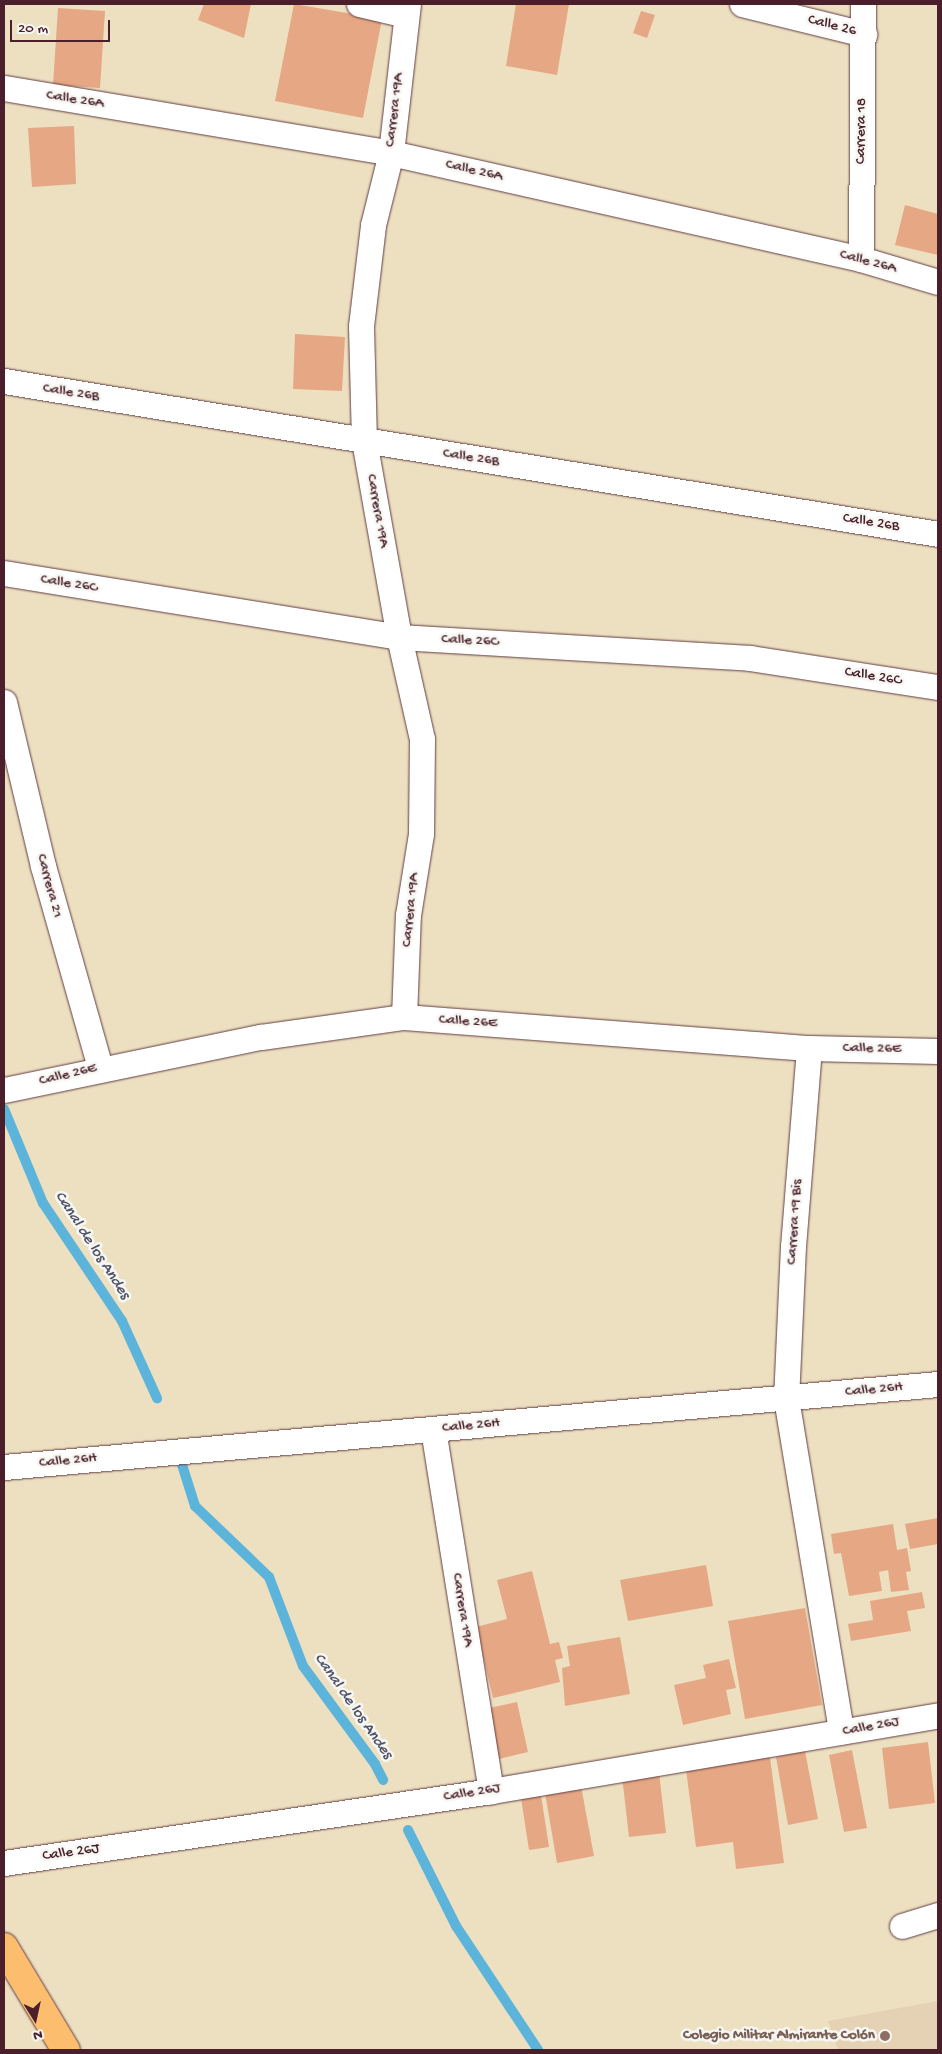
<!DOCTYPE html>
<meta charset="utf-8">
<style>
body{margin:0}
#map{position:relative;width:942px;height:2054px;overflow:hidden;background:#ede0c1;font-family:"Gochi Hand",sans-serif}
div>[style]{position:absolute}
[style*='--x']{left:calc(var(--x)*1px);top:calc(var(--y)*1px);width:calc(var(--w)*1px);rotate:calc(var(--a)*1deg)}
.built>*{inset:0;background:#e5d1b4}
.stream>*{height:10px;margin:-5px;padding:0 5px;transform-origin:5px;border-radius:5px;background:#5db4da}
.building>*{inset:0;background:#e5a784}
.roads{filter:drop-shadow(0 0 1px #623c42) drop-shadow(0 0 1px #623c42)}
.minor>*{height:25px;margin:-12.5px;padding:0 12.5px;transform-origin:12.5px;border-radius:12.5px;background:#fff}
.primary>*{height:28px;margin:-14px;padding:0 14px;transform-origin:14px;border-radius:14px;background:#fcbd6f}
.dots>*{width:14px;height:14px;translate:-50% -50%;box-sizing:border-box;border:2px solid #f6f6f2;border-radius:50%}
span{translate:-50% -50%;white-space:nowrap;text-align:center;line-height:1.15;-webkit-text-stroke:5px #f6f6f2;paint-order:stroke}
.street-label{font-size:15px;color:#4a1f2b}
.education-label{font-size:15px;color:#785e54;font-weight:700}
.right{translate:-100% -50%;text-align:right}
.water-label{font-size:16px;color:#515368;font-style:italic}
.frame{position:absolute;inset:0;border:5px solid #4a1f2b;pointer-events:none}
.north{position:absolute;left:10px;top:1994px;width:50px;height:50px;-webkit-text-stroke:4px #f6f6f2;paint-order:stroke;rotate:170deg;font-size:14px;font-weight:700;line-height:20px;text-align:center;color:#4a1f2b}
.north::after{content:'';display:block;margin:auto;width:18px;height:22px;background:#4a1f2b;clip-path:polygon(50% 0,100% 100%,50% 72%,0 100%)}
.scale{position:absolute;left:10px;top:20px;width:100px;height:22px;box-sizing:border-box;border:2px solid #4a1f2b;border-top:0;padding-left:6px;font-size:15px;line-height:18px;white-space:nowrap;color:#4a1f2b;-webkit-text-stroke:4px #f6f6f2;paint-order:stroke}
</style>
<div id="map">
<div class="built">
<i style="clip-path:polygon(938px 2001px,938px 2050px,838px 2050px,828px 2021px)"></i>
</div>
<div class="stream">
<i style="--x:4;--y:1109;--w:102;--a:67.5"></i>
<i style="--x:43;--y:1203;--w:142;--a:56.2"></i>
<i style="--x:122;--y:1321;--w:85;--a:65.6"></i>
<i style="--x:178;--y:1452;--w:57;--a:72.5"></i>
<i style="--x:195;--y:1506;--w:103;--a:43.8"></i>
<i style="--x:269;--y:1577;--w:95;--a:69.1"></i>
<i style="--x:303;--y:1666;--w:122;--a:53.7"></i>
<i style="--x:375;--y:1764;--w:18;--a:63"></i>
<i style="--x:408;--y:1830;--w:107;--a:63.4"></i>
<i style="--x:456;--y:1926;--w:149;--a:56.5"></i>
</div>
<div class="building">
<i style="clip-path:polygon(204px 4px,251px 4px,244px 38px,198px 20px)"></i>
<i style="clip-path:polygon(294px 4px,382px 19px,363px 118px,275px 101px)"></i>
<i style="clip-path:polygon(516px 4px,569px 4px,557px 75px,506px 66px)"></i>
<i style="clip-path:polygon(58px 8px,105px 11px,100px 88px,53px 85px)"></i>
<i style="clip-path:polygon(641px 11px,655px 15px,647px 38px,633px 33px)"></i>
<i style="clip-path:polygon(74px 126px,76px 184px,32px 187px,28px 128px)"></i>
<i style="clip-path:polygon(905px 205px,938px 214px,938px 255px,895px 245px)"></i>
<i style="clip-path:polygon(295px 334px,345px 337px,342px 391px,293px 389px)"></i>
<i style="clip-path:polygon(938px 1518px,938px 1544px,910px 1549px,905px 1524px)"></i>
<i style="clip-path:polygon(893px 1524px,897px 1550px,907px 1548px,911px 1571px,906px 1572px,909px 1590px,891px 1592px,888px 1570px,879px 1572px,882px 1591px,849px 1596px,841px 1553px,834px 1554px,831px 1534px)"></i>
<i style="clip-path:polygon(706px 1565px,713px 1606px,628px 1621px,620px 1580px)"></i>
<i style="clip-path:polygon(532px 1571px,550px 1644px,559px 1642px,563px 1658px,555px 1660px,560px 1682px,493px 1698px,476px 1627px,507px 1619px,497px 1580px)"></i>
<i style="clip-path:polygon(922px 1592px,925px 1608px,907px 1611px,911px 1631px,851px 1641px,848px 1624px,873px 1620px,870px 1601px)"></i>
<i style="clip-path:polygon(805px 1608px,822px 1705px,745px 1719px,728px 1621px)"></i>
<i style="clip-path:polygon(620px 1637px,630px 1694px,565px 1706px,562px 1668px,570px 1666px,567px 1646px)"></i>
<i style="clip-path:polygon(729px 1659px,736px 1688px,726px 1690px,731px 1714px,683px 1725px,674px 1685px,706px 1678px,703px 1665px)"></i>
<i style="clip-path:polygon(517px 1702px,528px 1752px,499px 1759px,489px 1708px)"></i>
<i style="clip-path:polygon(928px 1742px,935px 1803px,889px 1809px,882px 1748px)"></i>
<i style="clip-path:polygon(769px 1750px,784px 1863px,736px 1869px,733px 1842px,696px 1847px,685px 1761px)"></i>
<i style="clip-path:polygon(852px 1750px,867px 1828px,844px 1832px,829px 1755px)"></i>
<i style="clip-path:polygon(805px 1751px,818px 1819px,788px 1825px,776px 1757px)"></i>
<i style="clip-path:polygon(659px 1772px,666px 1833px,629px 1837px,622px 1776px)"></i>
<i style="clip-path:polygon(581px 1786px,594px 1856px,557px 1863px,545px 1793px)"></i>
<i style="clip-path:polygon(541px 1795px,549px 1847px,529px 1850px,521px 1798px)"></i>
</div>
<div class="roads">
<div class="minor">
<i style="--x:359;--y:4;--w:48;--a:13.2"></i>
<i style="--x:742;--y:4;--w:126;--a:13.8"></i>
<i style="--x:4;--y:88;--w:392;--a:9.5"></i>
<i style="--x:391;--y:153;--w:482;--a:12.7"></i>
<i style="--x:861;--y:259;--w:80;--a:16.6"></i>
<i style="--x:861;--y:259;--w:255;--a:-89.6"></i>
<i style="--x:4;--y:381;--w:946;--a:9.3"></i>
<i style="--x:4;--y:573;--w:400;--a:9.2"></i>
<i style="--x:399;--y:637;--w:352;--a:3.4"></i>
<i style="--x:750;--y:658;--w:190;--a:8.8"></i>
<i style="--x:4;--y:702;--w:169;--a:76.6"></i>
<i style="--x:43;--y:866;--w:210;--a:74.2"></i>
<i style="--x:404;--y:1017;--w:102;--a:-87.8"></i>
<i style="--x:408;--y:915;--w:82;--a:-80.9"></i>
<i style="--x:421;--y:834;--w:95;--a:-89.4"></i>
<i style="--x:422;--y:739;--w:105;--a:-102.7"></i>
<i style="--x:399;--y:637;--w:199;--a:-100.1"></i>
<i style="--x:364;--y:441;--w:115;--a:-91.5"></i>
<i style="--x:361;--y:326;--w:102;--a:-83.2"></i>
<i style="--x:373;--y:225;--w:74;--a:-76"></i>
<i style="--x:391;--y:153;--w:150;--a:-83.5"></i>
<i style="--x:809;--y:1048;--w:199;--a:94.6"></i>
<i style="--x:793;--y:1246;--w:152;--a:92.6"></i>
<i style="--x:786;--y:1398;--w:338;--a:80.6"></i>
<i style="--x:4;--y:1090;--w:262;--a:-11.7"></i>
<i style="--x:261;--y:1037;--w:144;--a:-8"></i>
<i style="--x:404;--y:1017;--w:406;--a:4.4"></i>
<i style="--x:809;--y:1048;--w:129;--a:1.3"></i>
<i style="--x:433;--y:1429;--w:367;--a:80.9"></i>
<i style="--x:4;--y:1467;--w:938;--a:-5.08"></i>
<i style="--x:4;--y:1863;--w:492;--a:-8.4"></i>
<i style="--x:491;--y:1791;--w:453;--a:-9.6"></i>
<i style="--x:902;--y:1926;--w:38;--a:-17"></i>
</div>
<div class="primary">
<i style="--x:4;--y:1947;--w:120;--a:59"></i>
</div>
</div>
<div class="dots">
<i style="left:885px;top:2036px;background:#8d6e63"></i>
</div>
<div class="street-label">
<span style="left:832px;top:26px;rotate:14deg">Calle 26</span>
<span style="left:75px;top:100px;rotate:9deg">Calle 26A</span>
<span style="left:395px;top:110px;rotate:-83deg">Carrera 19A</span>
<span style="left:862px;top:131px;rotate:-89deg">Carrera 18</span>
<span style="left:474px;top:171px;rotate:13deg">Calle 26A</span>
<span style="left:868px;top:262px;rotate:15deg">Calle 26A</span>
<span style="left:71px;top:393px;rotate:9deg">Calle 26B</span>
<span style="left:471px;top:458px;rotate:9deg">Calle 26B</span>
<span style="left:377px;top:511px;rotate:80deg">Carrera 19A</span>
<span style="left:871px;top:523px;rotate:9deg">Calle 26B</span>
<span style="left:69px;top:584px;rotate:9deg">Calle 26C</span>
<span style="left:470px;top:641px;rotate:3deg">Calle 26C</span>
<span style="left:873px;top:677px;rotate:9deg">Calle 26C</span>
<span style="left:49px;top:886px;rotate:75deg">Carrera 21</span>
<span style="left:411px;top:910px;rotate:-84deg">Carrera 19A</span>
<span style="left:468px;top:1022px;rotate:4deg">Calle 26E</span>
<span style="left:872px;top:1049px;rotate:1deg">Calle 26E</span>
<span style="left:68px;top:1075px;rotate:-13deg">Calle 26E</span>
<span style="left:795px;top:1222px;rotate:-86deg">Carrera 19 Bis</span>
<span style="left:874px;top:1390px;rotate:-5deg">Calle 26H</span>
<span style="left:471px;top:1426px;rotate:-5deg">Calle 26H</span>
<span style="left:68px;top:1461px;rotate:-5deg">Calle 26H</span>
<span style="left:462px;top:1610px;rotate:81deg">Carrera 19A</span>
<span style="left:871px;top:1727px;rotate:-10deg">Calle 26J</span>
<span style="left:472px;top:1793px;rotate:-9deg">Calle 26J</span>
<span style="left:71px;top:1853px;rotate:-8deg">Calle 26J</span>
</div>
<div class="education-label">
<span class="right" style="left:875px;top:2036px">Colegio Militar Almirante Colón</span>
</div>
<div class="water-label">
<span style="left:91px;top:1246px;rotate:57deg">Canal de los Andes</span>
<span style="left:352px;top:1707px;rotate:55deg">Canal de los Andes</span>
</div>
<div class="frame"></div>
<div class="north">N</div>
<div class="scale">20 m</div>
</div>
